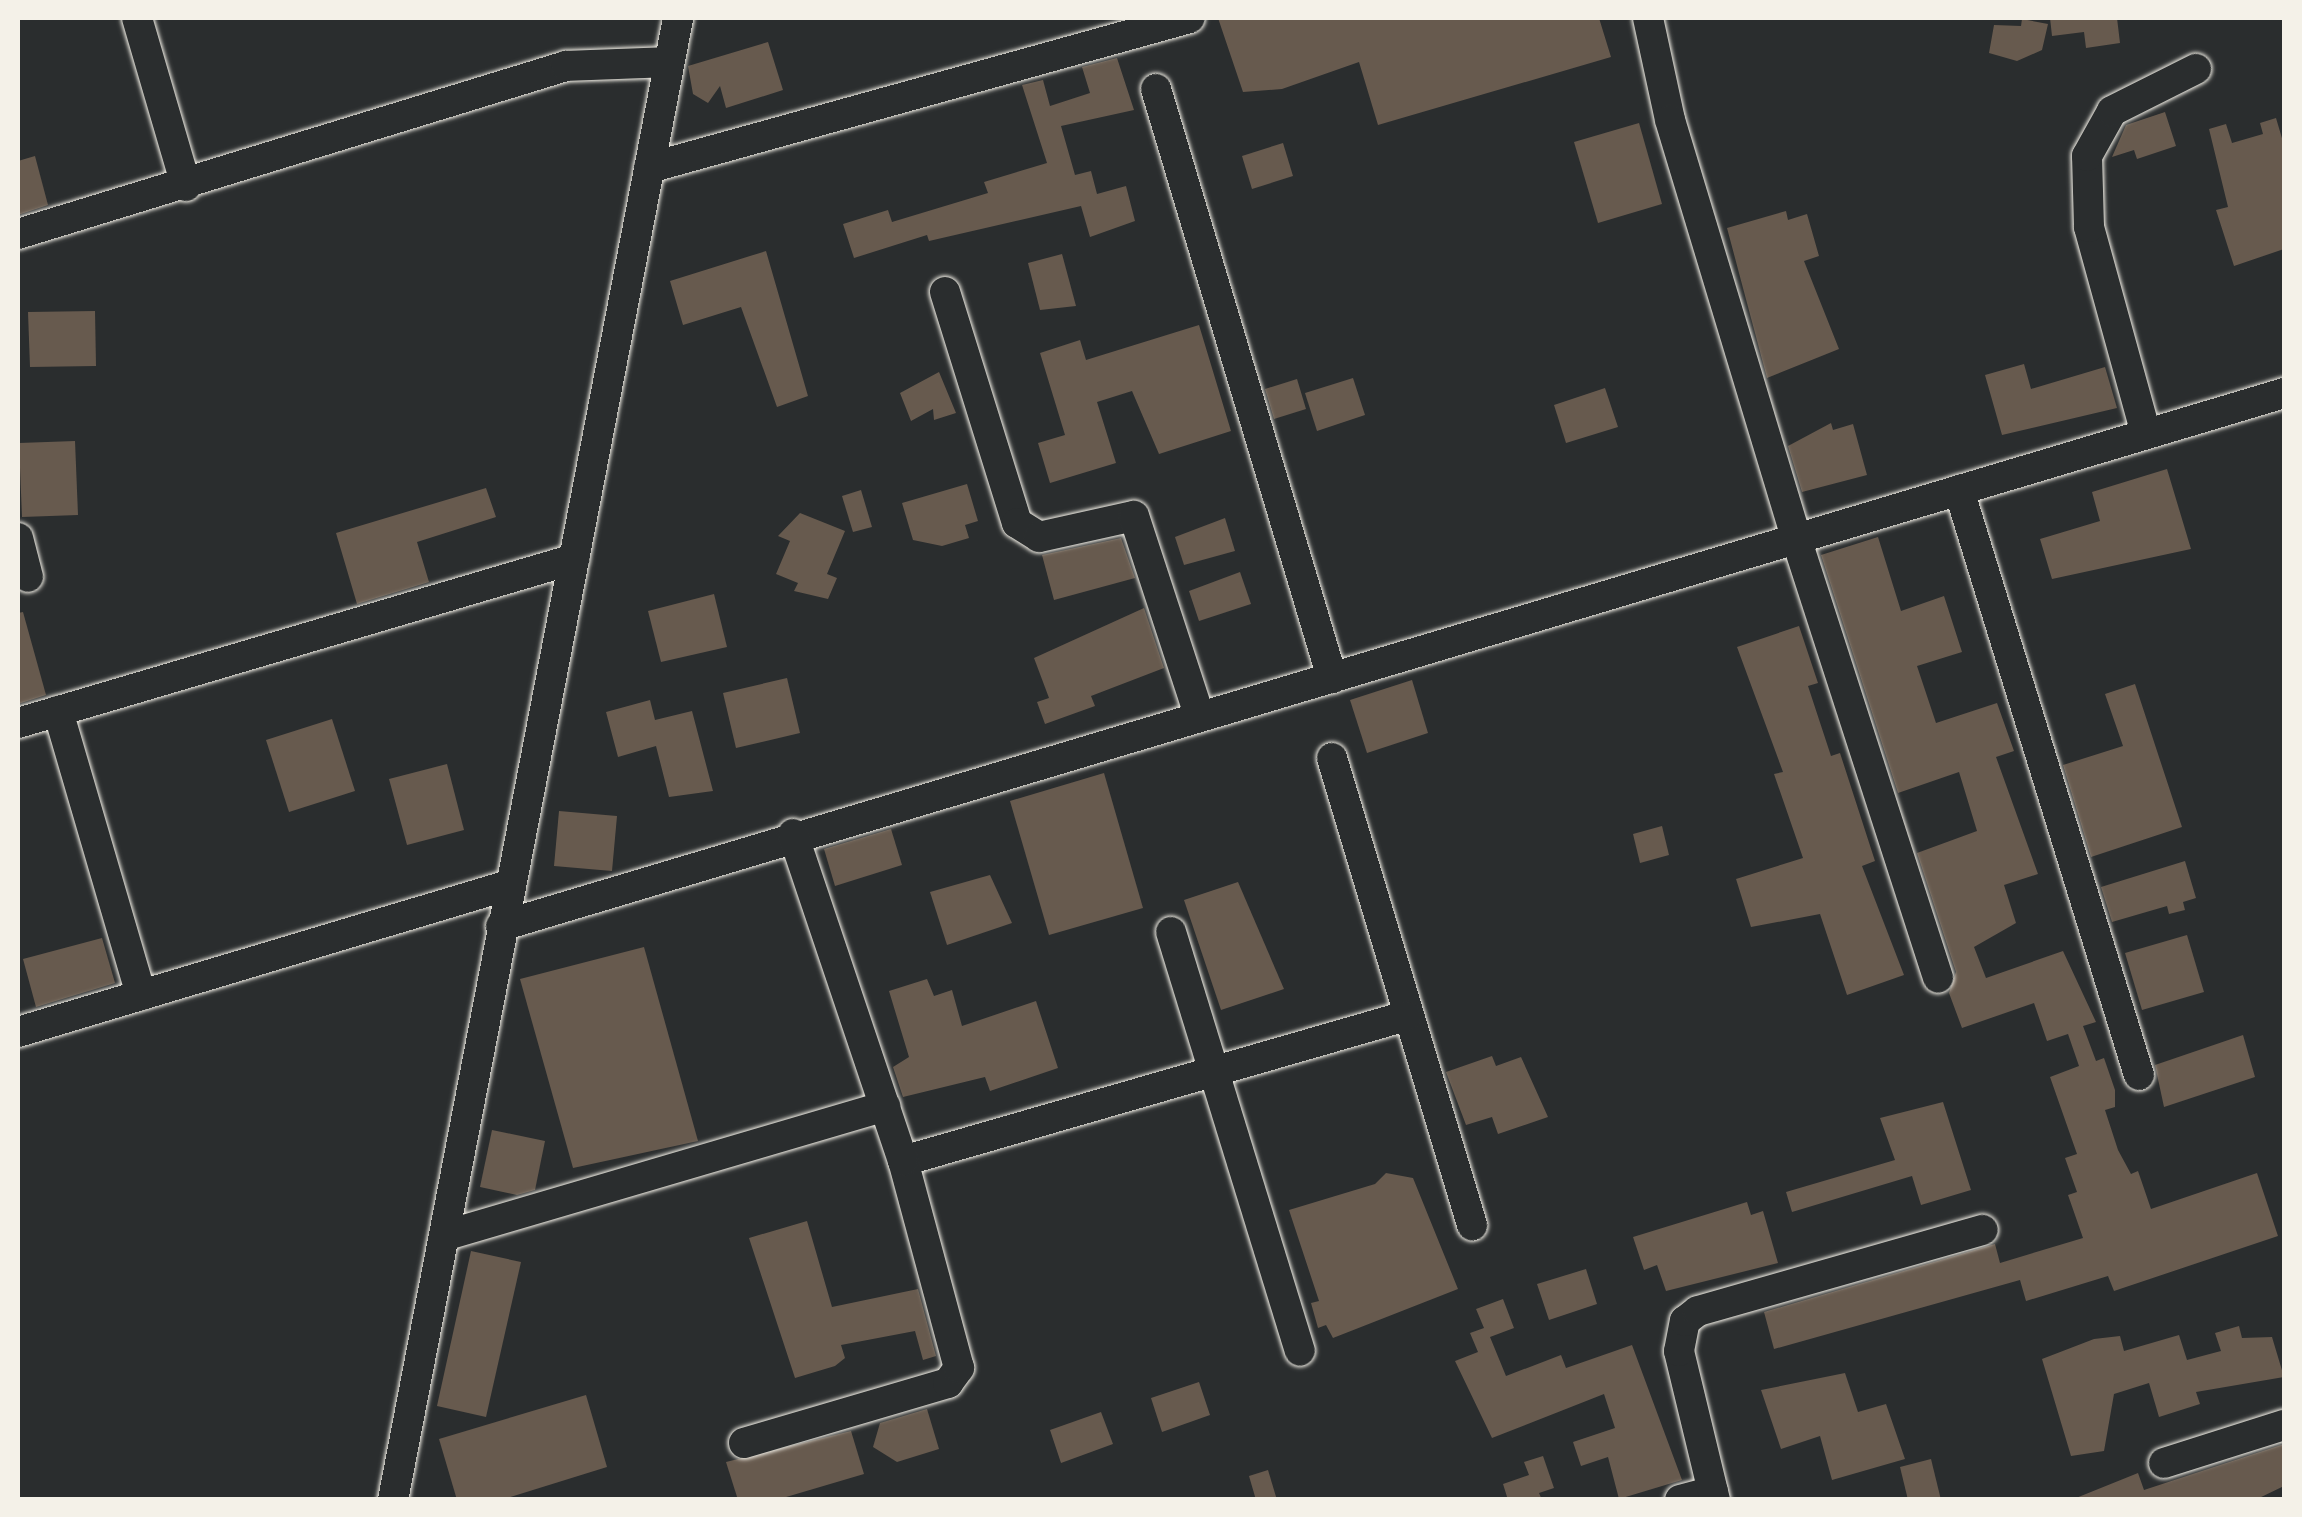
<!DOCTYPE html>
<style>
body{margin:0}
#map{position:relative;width:2302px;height:1517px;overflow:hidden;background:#2a2d2e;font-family:Mynerve,sans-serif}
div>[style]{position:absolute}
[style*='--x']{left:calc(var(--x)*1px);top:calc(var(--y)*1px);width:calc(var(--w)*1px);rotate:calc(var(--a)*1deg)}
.building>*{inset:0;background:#675a4e}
.roads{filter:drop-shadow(0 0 2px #f4f1e8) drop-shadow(0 0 2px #f4f1e8)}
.minor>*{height:30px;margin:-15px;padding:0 15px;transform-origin:15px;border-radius:15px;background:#2a2d2e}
span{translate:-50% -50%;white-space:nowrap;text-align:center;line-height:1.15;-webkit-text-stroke:8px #2a2d2e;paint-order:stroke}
.frame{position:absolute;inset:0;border:20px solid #f4f1e8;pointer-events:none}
</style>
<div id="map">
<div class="building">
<i style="clip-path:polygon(1218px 18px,1599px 18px,1611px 57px,1378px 125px,1359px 62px,1282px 89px,1243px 92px)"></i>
<i style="clip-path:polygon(2050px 18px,2117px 18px,2120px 43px,2086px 48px,2084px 32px,2052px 36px)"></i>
<i style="clip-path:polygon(2022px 19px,2048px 24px,2042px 50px,2017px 61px,1989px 53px,1994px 25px,2021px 26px)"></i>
<i style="clip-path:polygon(768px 42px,783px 90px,726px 108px,720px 86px,708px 103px,693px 94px,688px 66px)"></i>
<i style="clip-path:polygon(1117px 58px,1134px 110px,1061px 126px,1075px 175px,1091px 171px,1097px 194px,1126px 186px,1135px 221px,1090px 237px,1081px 206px,929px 241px,927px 235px,854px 258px,843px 224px,888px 210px,892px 222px,988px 193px,984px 182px,1047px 163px,1022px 85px,1043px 80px,1050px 106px,1090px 93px,1082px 67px)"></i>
<i style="clip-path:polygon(2165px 112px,2176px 146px,2137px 159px,2134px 150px,2112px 157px,2126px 125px)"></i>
<i style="clip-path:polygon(2276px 118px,2284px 145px,2284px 249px,2234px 266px,2216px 210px,2228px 207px,2209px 129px,2226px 124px,2232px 143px,2263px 134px,2260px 123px)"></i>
<i style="clip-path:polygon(1639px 123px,1662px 204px,1598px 223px,1574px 142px)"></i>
<i style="clip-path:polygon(1283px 143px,1293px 176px,1252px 189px,1242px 156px)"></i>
<i style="clip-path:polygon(35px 156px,48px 205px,18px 215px,18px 161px)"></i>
<i style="clip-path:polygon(1786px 211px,1788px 220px,1807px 214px,1819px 256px,1804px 261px,1839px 349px,1767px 378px,1727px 228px)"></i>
<i style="clip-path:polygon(766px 251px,808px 396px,777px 407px,741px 307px,683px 325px,670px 281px)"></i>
<i style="clip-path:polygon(1062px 254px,1076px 306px,1040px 310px,1028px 263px)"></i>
<i style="clip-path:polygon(95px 311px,96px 366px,30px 367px,28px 312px)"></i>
<i style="clip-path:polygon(1199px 325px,1231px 431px,1159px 454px,1132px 391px,1097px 402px,1116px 463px,1050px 483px,1038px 443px,1065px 435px,1040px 353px,1080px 340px,1086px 360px)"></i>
<i style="clip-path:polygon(2024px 364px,2031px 389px,2105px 367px,2117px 408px,2002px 435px,1985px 375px)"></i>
<i style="clip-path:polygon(939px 372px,956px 413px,934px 420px,933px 409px,911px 421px,900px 393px)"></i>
<i style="clip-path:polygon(1353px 378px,1365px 415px,1317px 431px,1305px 393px)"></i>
<i style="clip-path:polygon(1297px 379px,1306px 409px,1274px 419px,1265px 389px)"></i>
<i style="clip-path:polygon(1605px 388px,1618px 427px,1566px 443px,1554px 405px)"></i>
<i style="clip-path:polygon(1831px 423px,1833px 430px,1853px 424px,1867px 475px,1802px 492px,1788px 446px)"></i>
<i style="clip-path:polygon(75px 441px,78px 515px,22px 517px,19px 443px)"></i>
<i style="clip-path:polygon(2167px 469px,2191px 549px,2052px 579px,2040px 539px,2100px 521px,2092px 492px)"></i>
<i style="clip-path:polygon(967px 484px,978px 521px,965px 525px,969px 538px,942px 546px,913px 540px,902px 503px)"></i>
<i style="clip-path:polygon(486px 488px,496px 517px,417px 542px,429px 582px,357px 604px,336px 533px)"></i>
<i style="clip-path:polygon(861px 490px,872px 527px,853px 532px,842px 496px)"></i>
<i style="clip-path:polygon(800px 513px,845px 531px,827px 574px,837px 578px,828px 599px,794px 591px,798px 583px,776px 574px,790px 541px,778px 536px)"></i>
<i style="clip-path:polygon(1225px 518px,1235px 551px,1184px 565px,1175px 537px)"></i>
<i style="clip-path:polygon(1878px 537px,1901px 611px,1944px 596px,1962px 652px,1917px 666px,1936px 723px,1997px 703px,2014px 751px,1996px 757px,2038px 874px,2004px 885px,2016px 923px,1974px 947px,1986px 978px,2063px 951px,2096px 1022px,2083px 1026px,2096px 1061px,2104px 1058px,2115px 1090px,2115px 1107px,2105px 1110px,2118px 1150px,2131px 1174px,2138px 1171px,2151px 1209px,2257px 1173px,2278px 1236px,2114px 1291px,2108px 1276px,2026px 1301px,2020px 1280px,1774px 1349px,1764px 1312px,1995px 1244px,2000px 1263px,2083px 1238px,2068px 1195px,2077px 1192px,2065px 1158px,2077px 1154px,2050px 1077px,2079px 1066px,2068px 1034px,2047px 1041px,2034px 1003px,1962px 1028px,1949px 993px,1956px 972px,1917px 853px,1977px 831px,1959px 772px,1898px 793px,1821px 555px)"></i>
<i style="clip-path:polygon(1121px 538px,1135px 578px,1054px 600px,1042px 555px)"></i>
<i style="clip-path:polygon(1240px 572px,1251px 604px,1199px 621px,1189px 591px)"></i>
<i style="clip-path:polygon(714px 594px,727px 647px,661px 662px,648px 611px)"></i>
<i style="clip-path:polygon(1144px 608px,1164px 668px,1091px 696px,1095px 706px,1045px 724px,1037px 702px,1049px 698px,1034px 658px)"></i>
<i style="clip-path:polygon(23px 612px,46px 695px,18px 704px,18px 613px)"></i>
<i style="clip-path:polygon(1799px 626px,1818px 683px,1808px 686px,1831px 756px,1840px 753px,1875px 861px,1862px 866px,1904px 975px,1847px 995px,1820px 914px,1751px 927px,1736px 879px,1803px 858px,1774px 774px,1783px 772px,1737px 647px)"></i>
<i style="clip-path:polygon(787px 678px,800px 733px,736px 748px,723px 693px)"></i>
<i style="clip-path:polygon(1412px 680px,1428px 733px,1367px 753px,1350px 700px)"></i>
<i style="clip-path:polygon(2135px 684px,2182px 827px,2091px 857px,2063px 765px,2123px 746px,2105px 694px)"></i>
<i style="clip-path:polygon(650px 700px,655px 720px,692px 711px,713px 791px,669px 797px,656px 746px,618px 757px,606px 712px)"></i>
<i style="clip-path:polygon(332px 719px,355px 791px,289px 812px,266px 740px)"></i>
<i style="clip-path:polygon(447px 764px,464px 830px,407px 845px,389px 779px)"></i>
<i style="clip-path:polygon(1104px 773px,1143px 908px,1049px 935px,1010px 801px)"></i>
<i style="clip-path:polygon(559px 811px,617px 816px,612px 871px,554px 866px)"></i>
<i style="clip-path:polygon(1662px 826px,1669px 855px,1640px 863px,1633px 834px)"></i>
<i style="clip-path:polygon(891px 829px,902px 865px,835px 886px,824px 849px)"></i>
<i style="clip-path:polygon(2185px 861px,2196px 898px,2183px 902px,2185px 910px,2169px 914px,2167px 906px,2112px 922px,2101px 887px)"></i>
<i style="clip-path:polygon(990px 875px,1012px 923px,947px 945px,930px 892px)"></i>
<i style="clip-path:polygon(1238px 882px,1284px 989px,1221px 1010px,1184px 900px)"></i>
<i style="clip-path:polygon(2187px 935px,2204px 992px,2142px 1010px,2125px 953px)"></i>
<i style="clip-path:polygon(102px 938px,115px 983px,36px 1007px,23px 959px)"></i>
<i style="clip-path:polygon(644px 947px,698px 1141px,573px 1168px,520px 979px)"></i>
<i style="clip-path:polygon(927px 979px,934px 996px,952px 990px,962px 1026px,1036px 1001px,1058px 1068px,990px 1091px,985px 1077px,903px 1097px,893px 1067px,909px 1057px,889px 991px)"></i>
<i style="clip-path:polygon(2243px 1035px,2255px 1077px,2164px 1107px,2155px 1065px)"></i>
<i style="clip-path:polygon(1492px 1056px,1496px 1066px,1521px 1057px,1548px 1117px,1498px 1134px,1492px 1117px,1466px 1125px,1446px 1072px)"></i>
<i style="clip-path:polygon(1943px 1102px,1971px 1190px,1921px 1205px,1912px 1176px,1792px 1212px,1786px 1192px,1895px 1160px,1880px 1118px)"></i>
<i style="clip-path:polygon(492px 1130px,545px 1141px,535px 1190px,517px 1195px,480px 1187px)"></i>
<i style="clip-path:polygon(1386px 1173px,1413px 1178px,1458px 1289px,1333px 1338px,1326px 1325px,1318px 1328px,1311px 1303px,1319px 1301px,1289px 1210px,1375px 1184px)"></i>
<i style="clip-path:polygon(1747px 1202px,1751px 1215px,1763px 1211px,1778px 1263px,1666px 1291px,1657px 1265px,1644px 1270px,1633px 1237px)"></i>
<i style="clip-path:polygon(807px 1221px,832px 1307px,918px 1289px,936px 1356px,923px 1360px,915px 1331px,841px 1345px,845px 1358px,835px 1366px,795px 1378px,749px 1238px)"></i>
<i style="clip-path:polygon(471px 1251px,521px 1262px,486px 1417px,437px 1406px)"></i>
<i style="clip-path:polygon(1586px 1269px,1597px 1304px,1549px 1320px,1537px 1284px)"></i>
<i style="clip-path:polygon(1503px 1299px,1514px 1328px,1490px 1337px,1506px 1376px,1561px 1355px,1566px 1368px,1632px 1345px,1682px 1480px,1619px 1499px,1608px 1457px,1581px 1466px,1573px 1442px,1615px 1428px,1604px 1394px,1492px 1438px,1455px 1361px,1478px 1352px,1470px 1333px,1484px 1328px,1476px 1309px)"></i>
<i style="clip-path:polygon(2239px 1326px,2242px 1338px,2272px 1337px,2284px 1377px,2196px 1392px,2200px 1404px,2159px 1417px,2149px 1383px,2114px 1394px,2104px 1451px,2071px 1456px,2042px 1359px,2094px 1339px,2120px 1336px,2124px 1351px,2179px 1335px,2187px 1360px,2221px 1351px,2215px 1333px)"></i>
<i style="clip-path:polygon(1845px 1373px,1858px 1412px,1886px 1404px,1905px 1459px,1832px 1480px,1820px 1436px,1781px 1449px,1761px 1390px)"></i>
<i style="clip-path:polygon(1199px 1382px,1210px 1415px,1162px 1432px,1151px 1398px)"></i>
<i style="clip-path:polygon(586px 1395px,607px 1467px,501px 1500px,457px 1500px,439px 1439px)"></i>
<i style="clip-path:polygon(927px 1409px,939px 1449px,897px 1462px,873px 1447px,880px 1423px)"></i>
<i style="clip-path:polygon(1101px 1412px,1113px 1444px,1061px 1463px,1050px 1430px)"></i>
<i style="clip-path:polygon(851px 1431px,864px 1474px,776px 1500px,738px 1500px,726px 1462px)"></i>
<i style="clip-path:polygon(2284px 1444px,2284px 1486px,2255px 1500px,2071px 1500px,2138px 1473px,2144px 1490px)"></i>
<i style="clip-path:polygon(1543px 1456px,1554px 1488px,1539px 1493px,1542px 1500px,1508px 1500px,1503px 1484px,1529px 1475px,1524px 1462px)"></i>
<i style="clip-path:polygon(1931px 1459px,1941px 1500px,1908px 1500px,1900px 1467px)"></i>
<i style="clip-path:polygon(1268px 1470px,1277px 1500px,1256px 1500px,1249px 1476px)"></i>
</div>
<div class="roads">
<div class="minor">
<i style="--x:137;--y:18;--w:175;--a:73.7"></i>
<i style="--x:1648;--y:18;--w:104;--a:77.8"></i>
<i style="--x:1670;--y:120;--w:437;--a:73.2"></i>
<i style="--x:1796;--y:538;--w:462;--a:72.1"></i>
<i style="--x:1156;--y:89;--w:615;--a:73.36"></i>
<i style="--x:649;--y:168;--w:561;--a:-15.5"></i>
<i style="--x:18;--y:234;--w:573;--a:-17.04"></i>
<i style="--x:566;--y:66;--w:103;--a:-2.2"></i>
<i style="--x:945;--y:292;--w:242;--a:72.7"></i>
<i style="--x:1017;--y:523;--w:26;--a:32"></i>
<i style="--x:1039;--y:537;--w:97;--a:-12.5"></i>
<i style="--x:1134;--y:516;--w:209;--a:71.9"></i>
<i style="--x:2146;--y:434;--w:215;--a:-105.4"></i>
<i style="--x:2089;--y:227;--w:71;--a:-91.6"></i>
<i style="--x:2087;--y:156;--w:51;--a:-60.9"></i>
<i style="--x:2112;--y:111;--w:94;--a:-26.6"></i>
<i style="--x:1959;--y:490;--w:612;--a:72.9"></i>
<i style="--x:18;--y:538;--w:40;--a:75.6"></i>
<i style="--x:58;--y:711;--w:296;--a:73.7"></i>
<i style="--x:18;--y:723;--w:580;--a:-16.43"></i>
<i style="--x:1332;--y:758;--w:488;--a:73.3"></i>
<i style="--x:501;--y:926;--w:1861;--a:-16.64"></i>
<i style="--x:1171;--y:932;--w:438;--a:72.9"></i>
<i style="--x:18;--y:1032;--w:513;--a:-16.67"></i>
<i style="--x:903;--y:1161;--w:523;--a:-16.08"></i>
<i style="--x:444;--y:1236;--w:460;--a:-16.4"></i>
<i style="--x:744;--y:1443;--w:213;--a:-16.4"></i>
<i style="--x:948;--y:1383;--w:19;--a:-54"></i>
<i style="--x:959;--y:1368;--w:214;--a:-105.1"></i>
<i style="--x:903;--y:1161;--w:345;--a:-108.6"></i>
<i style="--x:2164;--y:1463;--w:126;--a:-17.6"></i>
<i style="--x:393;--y:1500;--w:1509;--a:-79.11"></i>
<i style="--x:1680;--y:1500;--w:34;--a:-15"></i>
<i style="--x:1715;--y:1500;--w:153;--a:-103.6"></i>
<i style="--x:1679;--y:1351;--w:31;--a:-79"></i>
<i style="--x:1685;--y:1321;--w:16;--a:-38"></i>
<i style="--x:1698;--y:1311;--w:296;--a:-15.9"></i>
</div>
</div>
<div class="frame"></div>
</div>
